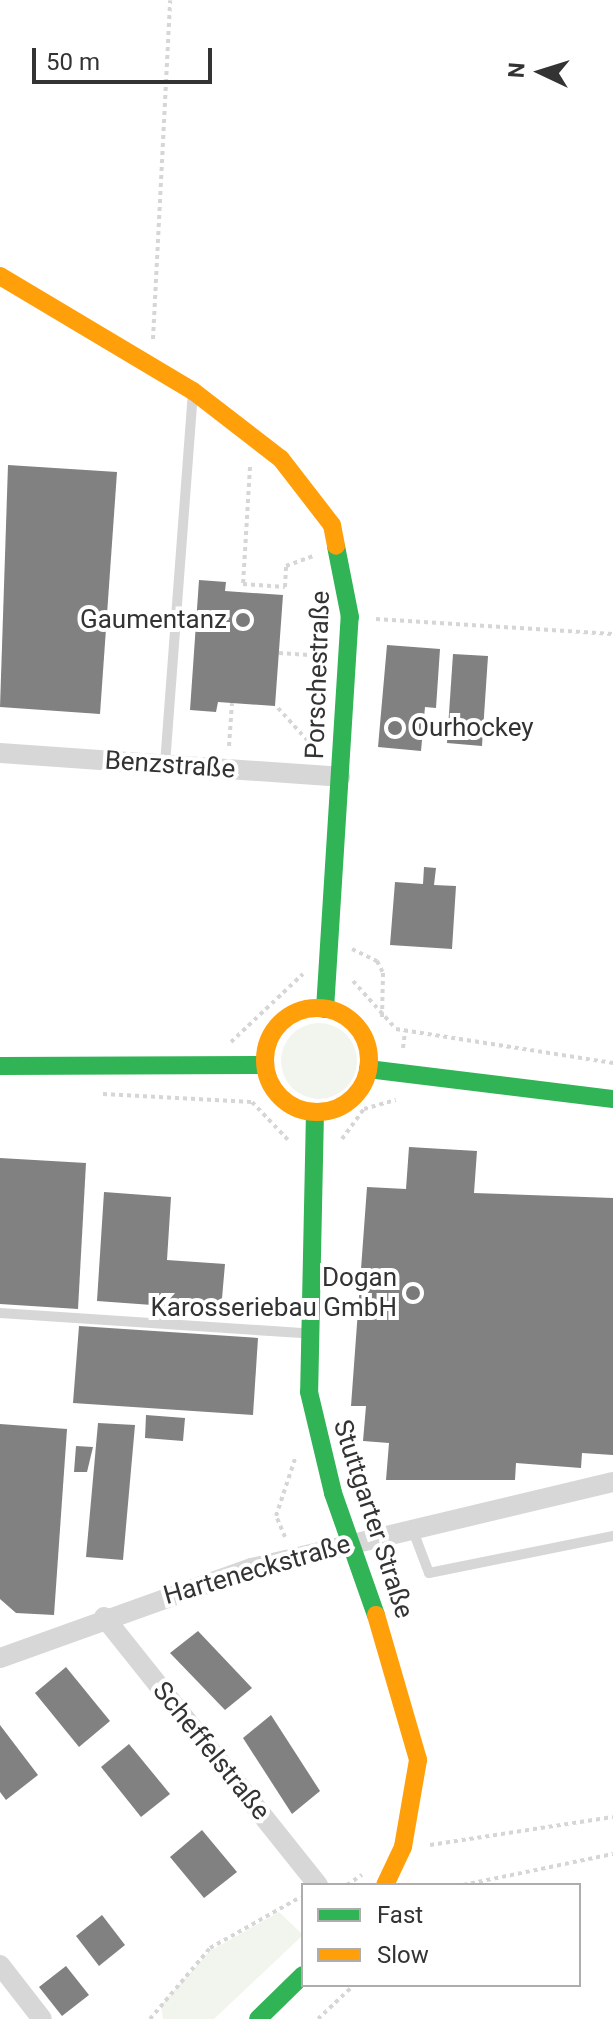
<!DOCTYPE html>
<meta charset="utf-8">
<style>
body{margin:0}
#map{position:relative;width:613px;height:2019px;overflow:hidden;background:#fff;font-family:Roboto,sans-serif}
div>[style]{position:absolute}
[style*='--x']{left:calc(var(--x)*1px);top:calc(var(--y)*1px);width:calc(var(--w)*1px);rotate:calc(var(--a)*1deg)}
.green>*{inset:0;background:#f1f5ed}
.round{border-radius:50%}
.building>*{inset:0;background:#818181}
.path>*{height:4px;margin-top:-2px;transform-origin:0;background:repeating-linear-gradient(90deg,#d6d6d6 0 4px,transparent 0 8px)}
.lane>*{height:10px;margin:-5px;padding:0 5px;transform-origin:5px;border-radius:5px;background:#d7d7d7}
.street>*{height:20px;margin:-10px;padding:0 10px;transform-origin:10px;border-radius:10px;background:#d7d7d7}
.fast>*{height:18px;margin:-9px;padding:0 9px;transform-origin:9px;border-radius:9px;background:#30b455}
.slow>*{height:18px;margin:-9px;padding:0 9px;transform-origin:9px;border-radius:9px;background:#ff9f0a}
.slow>.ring{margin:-9px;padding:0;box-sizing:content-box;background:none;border:18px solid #ff9f0a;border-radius:50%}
.dots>*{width:22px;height:22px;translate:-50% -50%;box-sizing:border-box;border:4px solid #fff;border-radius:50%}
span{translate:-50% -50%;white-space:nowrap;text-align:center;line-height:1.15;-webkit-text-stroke:8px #fff;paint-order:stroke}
.poi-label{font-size:26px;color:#333}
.right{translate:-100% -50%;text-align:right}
.left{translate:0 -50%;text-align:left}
.street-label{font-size:26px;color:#333}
.legend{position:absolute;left:301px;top:1883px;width:280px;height:104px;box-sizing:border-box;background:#fff;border:2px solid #adadad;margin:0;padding:10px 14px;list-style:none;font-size:24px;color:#333}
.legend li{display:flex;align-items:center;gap:16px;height:40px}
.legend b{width:40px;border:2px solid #adadad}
.north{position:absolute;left:501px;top:32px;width:80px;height:80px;-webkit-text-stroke:6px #fff;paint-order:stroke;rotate:274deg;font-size:22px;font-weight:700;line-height:32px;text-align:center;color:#333}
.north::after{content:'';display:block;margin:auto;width:28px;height:36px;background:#333;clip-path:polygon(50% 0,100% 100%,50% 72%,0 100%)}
.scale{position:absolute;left:32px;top:48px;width:180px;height:36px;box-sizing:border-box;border:4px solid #333;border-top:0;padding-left:10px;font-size:24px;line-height:28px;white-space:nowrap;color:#333;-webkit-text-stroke:6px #fff;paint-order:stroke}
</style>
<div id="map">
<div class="green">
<i class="round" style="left:281px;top:1023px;width:76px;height:76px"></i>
<i style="clip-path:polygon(279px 1912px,303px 1935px,214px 2019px,163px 2019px,161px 2005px,210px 1951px)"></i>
</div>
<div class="building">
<i style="clip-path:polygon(8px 465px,117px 472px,100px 714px,0 707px)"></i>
<i style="clip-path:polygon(199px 580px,226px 582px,225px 591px,283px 595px,275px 706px,218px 702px,216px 712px,190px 710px)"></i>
<i style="clip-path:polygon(387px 645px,440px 649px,436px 708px,425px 707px,421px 751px,378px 747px)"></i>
<i style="clip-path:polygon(453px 654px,488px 656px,482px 746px,447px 743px)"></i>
<i style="clip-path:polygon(424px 867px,436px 868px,434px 885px,456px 886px,452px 949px,390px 945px,395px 882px,423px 884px)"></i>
<i style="clip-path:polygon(409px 1147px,477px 1151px,474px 1193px,613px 1198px,613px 1455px,582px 1453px,581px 1468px,516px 1463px,515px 1480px,386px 1480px,389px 1443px,363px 1441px,366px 1406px,351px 1406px,367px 1187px,406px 1189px)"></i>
<i style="clip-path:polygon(0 1158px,86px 1163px,78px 1309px,0 1304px)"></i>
<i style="clip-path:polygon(104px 1192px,171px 1197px,167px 1260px,225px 1264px,221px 1310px,97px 1301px)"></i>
<i style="clip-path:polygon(79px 1326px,258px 1338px,253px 1415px,73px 1403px)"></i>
<i style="clip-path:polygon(146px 1415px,185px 1418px,183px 1441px,145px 1438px)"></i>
<i style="clip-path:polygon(98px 1423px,135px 1425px,123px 1560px,86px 1557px)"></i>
<i style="clip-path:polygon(0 1424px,67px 1429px,54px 1615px,16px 1613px,0 1599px)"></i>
<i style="clip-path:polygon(76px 1446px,93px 1447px,87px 1472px,74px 1472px)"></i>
<i style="clip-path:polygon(198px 1631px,252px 1688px,225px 1710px,170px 1653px)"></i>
<i style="clip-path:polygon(66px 1667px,110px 1721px,79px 1747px,35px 1693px)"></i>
<i style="clip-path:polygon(271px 1715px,320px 1791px,292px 1814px,243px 1738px)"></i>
<i style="clip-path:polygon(0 1725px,38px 1775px,6px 1800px,0 1792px)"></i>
<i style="clip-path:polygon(129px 1744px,170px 1794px,141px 1817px,101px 1767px)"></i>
<i style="clip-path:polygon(202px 1830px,237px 1872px,204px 1898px,170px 1857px)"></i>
<i style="clip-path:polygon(102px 1915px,125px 1945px,99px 1966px,76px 1936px)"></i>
<i style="clip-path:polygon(66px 1966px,89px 1995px,62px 2016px,39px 1987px)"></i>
</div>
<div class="path">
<i style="--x:153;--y:339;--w:339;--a:-87.1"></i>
<i style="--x:250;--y:467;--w:117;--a:93.4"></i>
<i style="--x:243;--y:584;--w:42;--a:4.1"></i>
<i style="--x:285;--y:587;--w:21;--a:-87"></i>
<i style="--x:286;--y:566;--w:30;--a:-20"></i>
<i style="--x:376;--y:619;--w:237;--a:3.6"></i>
<i style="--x:279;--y:653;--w:45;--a:3.8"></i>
<i style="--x:278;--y:708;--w:58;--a:47.8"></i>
<i style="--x:229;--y:746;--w:43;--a:-86"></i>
<i style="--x:352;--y:949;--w:28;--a:26"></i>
<i style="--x:377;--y:961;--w:13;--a:63"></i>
<i style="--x:383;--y:973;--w:44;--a:91.3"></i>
<i style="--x:353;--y:981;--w:64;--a:48.1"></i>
<i style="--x:396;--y:1029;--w:220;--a:8.9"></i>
<i style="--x:231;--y:1042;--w:99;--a:-43.4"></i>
<i style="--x:403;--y:1048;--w:17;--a:-83"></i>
<i style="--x:103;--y:1094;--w:149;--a:3.1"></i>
<i style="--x:252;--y:1102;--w:52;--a:46.5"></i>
<i style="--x:342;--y:1139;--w:37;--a:-54"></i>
<i style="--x:364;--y:1109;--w:33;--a:-16"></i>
<i style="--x:285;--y:1537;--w:23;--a:-113"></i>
<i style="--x:276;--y:1516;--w:63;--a:-71.6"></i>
<i style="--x:430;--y:1845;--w:185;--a:-8.7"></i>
<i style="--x:347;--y:1885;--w:18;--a:-34"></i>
<i style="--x:463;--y:1885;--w:153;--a:-11.7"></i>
<i style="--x:150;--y:2019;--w:93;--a:-49.8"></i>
<i style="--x:210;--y:1948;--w:104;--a:-29.3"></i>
<i style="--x:318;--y:2019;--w:50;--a:-43.4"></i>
</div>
<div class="lane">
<i style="--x:165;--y:764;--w:370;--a:-85.7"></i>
<i style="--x:0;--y:1313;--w:306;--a:3.8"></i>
<i style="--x:412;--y:1528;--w:48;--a:69.3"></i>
<i style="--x:429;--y:1573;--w:188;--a:-11.4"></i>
</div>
<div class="street">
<i style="--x:0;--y:753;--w:341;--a:4"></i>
<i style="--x:104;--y:1617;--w:343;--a:51.4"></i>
<i style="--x:0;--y:1658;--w:268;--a:-19.7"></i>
<i style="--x:252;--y:1568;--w:371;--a:-13.4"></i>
<i style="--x:0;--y:1965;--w:68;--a:52.1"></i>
</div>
<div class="fast">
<i style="--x:325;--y:1009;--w:393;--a:-86.4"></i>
<i style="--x:350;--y:617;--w:72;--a:-101.2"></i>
<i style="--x:0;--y:1066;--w:265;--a:-0.2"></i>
<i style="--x:368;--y:1069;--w:247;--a:7"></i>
<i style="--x:315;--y:1112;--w:280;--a:91.2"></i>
<i style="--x:309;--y:1392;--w:104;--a:76.6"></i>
<i style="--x:333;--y:1493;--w:129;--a:70.6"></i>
<i style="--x:258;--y:2019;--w:63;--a:-44.4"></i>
</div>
<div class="slow">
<i style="--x:0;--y:276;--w:225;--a:30.8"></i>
<i style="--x:193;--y:391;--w:111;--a:37.7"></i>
<i style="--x:281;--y:459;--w:83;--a:52.3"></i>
<i style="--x:332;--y:525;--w:21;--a:79"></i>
<i class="ring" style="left:265px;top:1008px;width:86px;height:86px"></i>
<i style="--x:376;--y:1615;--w:151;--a:73.8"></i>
<i style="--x:418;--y:1760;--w:88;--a:99.8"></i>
<i style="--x:403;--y:1847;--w:42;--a:115.3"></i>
</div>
<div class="dots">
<i style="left:243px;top:620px;background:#7a7a7a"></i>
<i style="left:395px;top:728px;background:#7a7a7a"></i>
<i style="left:413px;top:1293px;background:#7a7a7a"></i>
</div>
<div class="poi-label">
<span class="right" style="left:227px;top:620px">Gaumentanz</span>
<span class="left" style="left:411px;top:728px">Ourhockey</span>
<span class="right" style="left:397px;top:1293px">Dogan<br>Karosseriebau GmbH</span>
</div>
<div class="street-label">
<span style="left:318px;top:675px;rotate:-88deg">Porschestraße</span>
<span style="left:170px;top:765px;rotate:4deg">Benzstraße</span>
<span style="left:373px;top:1519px;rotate:72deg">Stuttgarter Straße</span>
<span style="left:257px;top:1570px;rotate:-16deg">Harteneckstraße</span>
<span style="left:211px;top:1751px;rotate:51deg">Scheffelstraße</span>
</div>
<ul class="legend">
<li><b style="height:10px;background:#30b455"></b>Fast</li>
<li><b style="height:10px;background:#ff9f0a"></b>Slow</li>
</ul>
<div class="north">N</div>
<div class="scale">50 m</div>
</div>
